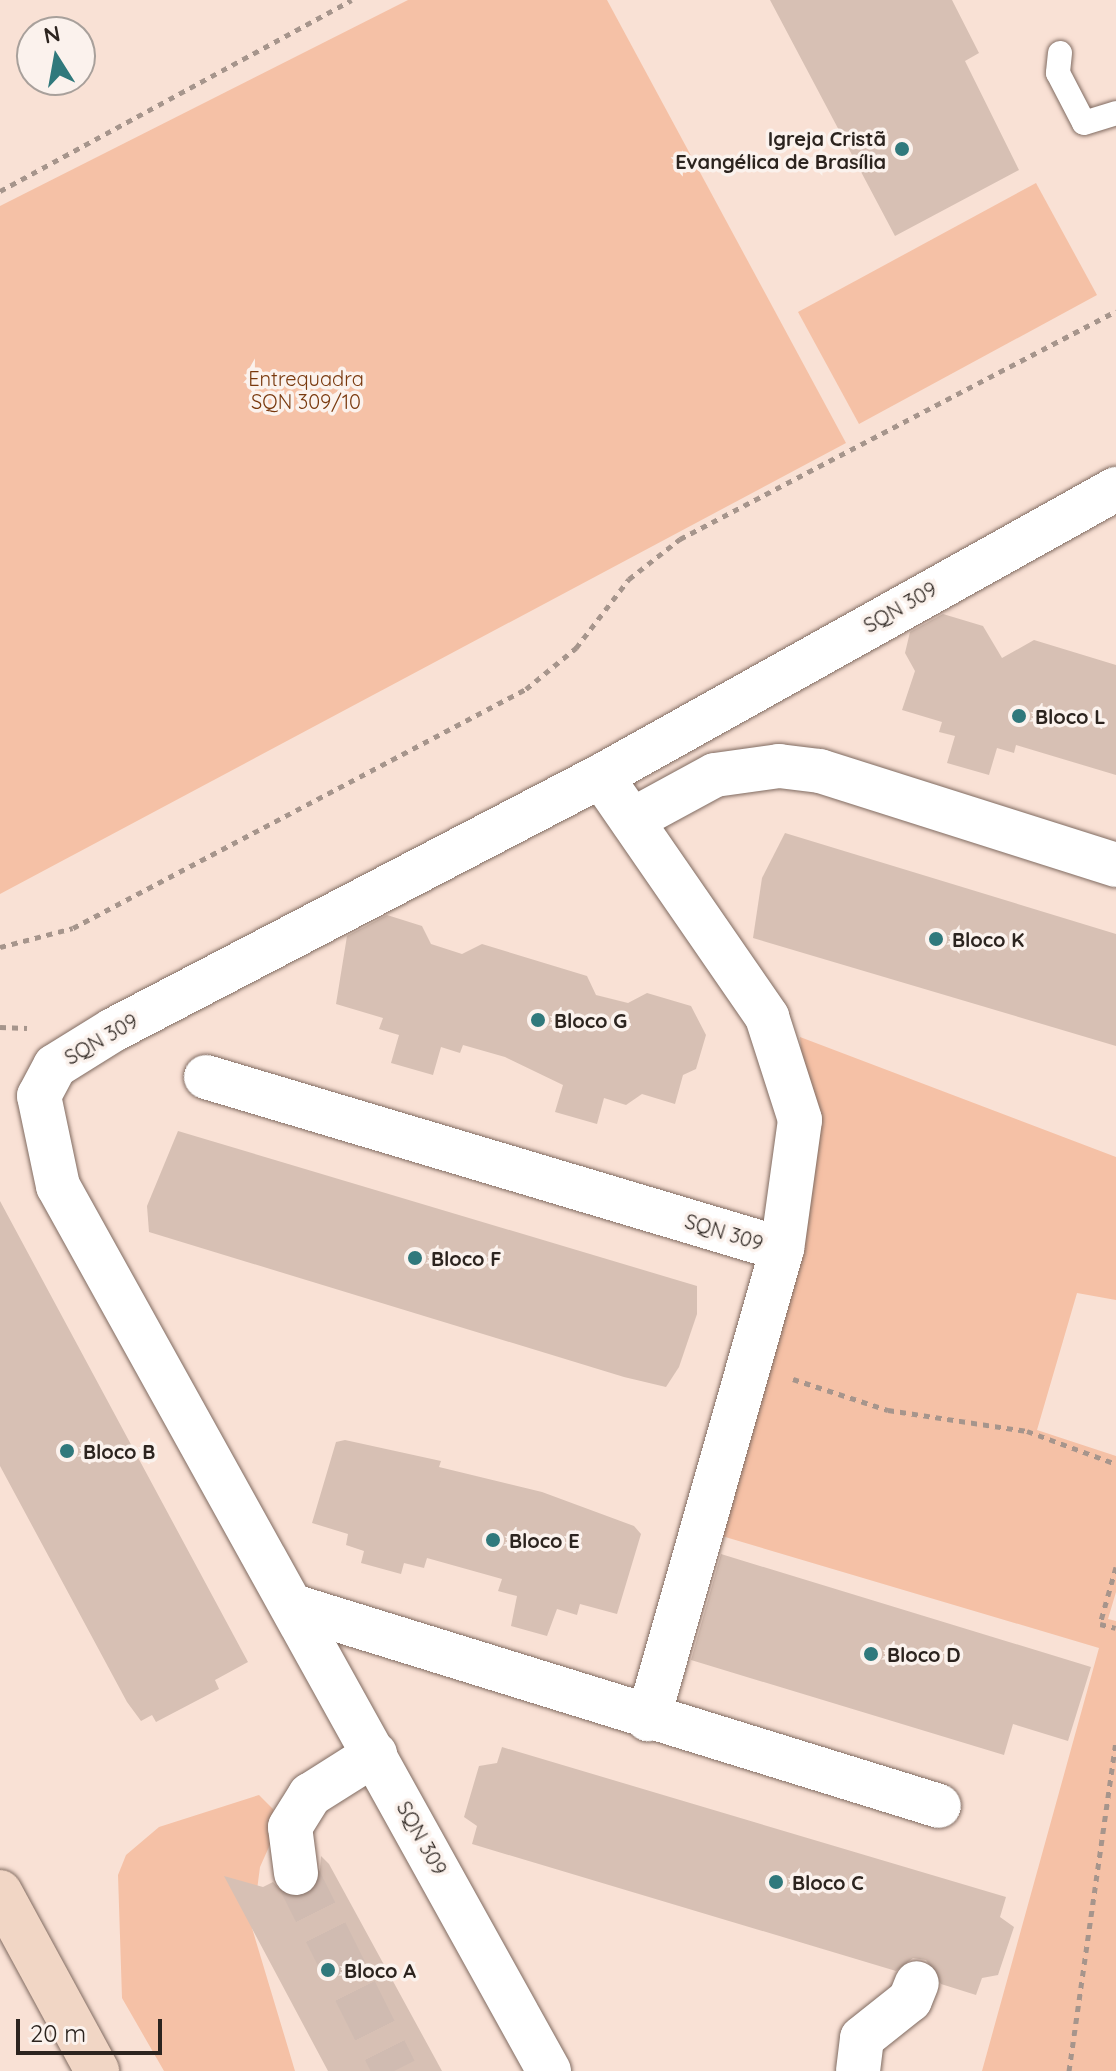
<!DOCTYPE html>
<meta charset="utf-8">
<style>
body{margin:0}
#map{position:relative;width:1116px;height:2071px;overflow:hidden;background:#f9e1d5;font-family:Quicksand,sans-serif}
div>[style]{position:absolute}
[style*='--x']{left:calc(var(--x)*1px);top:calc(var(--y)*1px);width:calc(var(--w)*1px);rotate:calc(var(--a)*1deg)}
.green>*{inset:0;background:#f5c1a6}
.building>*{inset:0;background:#d7c0b4}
.street-tunnel>*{height:44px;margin-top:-22px;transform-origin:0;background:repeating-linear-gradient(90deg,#d0bbb1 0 44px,transparent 0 66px)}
.path>*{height:5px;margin-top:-2.5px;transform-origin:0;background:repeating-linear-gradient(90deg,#a6958c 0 6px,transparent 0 12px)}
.roads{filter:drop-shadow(0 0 2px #806b61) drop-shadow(0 0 2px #806b61)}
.lane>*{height:24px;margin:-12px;padding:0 12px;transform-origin:12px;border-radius:12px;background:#fff}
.street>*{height:44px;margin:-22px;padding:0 22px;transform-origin:22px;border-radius:22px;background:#fff}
.secondary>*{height:44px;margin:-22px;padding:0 22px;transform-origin:22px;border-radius:22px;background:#f1d6c5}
.dots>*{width:22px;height:22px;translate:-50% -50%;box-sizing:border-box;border:4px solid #fbf2ed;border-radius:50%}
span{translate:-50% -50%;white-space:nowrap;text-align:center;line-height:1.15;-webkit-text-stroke:7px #fbf2ed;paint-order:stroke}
.poi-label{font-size:20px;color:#2c241f;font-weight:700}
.right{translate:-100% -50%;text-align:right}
.left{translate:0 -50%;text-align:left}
.park-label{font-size:20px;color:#79390e}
.street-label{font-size:20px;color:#2c241f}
.north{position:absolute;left:16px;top:16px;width:80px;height:80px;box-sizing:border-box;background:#fbf2ed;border:2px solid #a8a09b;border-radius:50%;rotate:349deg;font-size:22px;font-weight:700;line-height:32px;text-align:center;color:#2c241f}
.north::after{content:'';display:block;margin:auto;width:28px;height:36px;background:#30797c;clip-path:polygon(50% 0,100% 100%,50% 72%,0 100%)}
.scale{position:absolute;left:16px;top:2019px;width:146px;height:36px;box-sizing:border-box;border:4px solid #2c241f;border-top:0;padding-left:10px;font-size:24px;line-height:28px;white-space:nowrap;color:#2c241f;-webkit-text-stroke:6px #fbf2ed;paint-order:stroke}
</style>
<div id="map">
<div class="green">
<i style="clip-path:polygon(408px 0,607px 0,846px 443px,0 894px,0 206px)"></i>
<i style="clip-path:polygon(1036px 183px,1097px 295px,859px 424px,798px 312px)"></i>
<i style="clip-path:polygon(800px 1037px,1116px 1157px,1116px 1300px,1077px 1293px,1037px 1430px,1116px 1456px,1116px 1592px,1108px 1619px,1116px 1621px,1116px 2071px,982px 2071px,1099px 1648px,705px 1531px,808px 1145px)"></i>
<i style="clip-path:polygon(259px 1795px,273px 1809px,277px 1829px,260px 1867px,252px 1928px,295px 2071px,164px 2071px,122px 1998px,118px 1875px,126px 1855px,159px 1827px)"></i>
</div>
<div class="building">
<i style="clip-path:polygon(770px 0,952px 0,979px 53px,965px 61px,1019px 170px,895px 236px)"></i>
<i style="clip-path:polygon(943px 614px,983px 626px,1002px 658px,1034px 640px,1116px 665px,1116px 775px,1016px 745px,1014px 753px,997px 748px,989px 775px,947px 763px,955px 736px,939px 732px,942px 722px,902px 710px,915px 671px,905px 653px,910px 632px)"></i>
<i style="clip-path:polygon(785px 833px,1116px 934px,1116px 1046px,753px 938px,762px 878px)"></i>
<i style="clip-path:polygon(387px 915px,422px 926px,431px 944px,462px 954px,482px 944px,587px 976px,596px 995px,628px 1003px,647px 993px,691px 1006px,706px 1035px,696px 1069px,683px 1075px,675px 1104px,642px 1094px,626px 1105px,604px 1098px,597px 1124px,555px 1112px,563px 1085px,505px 1057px,463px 1045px,460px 1053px,441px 1047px,433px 1075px,391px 1063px,399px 1035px,379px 1029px,383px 1018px,336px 1004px,347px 936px)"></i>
<i style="clip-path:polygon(178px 1131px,697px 1286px,697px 1314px,679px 1367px,666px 1387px,624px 1377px,149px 1232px,147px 1206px)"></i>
<i style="clip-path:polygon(0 1201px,248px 1662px,215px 1680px,219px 1689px,156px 1722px,152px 1715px,141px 1721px,127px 1702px,0 1466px)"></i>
<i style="clip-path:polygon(345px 1440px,441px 1461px,439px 1467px,542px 1492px,634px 1526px,641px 1534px,617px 1614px,580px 1604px,577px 1615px,557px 1609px,547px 1636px,511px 1626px,517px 1596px,498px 1591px,502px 1579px,427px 1558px,424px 1568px,404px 1563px,401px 1574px,361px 1563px,364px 1551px,346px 1545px,348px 1534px,312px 1523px,336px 1442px)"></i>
<i style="clip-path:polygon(721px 1554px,1091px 1667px,1068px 1741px,1013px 1724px,1004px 1755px,691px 1660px)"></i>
<i style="clip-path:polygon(502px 1747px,1006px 1897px,1000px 1917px,1014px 1927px,998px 1975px,982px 1978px,976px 1995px,941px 1984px,926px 1960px,913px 1958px,896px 1971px,472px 1844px,477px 1826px,464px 1817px,479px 1766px,497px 1763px)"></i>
<i style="clip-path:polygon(321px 1856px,329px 1864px,442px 2071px,328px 2071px,224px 1876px,263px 1887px,273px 1882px,286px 1896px,300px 1898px,319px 1883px)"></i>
</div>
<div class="street-tunnel">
<i style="--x:296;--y:1873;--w:221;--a:63.4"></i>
</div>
<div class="path">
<i style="--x:0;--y:191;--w:400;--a:-28.5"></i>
<i style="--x:0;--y:947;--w:75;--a:-14.6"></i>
<i style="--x:73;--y:928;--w:512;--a:-27.82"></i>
<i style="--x:526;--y:689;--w:65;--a:-39.4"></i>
<i style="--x:576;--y:648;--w:87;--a:-52.5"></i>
<i style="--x:629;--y:579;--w:65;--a:-38.1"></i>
<i style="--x:680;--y:539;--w:492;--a:-27.6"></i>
<i style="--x:0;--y:1027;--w:27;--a:2"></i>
<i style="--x:793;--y:1379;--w:100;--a:18.1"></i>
<i style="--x:888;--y:1410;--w:141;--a:8.6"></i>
<i style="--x:1027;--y:1431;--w:95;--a:20.3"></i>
<i style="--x:1116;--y:1567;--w:59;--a:105.7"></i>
<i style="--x:1100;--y:1624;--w:16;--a:14"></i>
<i style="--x:1069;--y:2071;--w:335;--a:-81.9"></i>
</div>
<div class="roads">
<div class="lane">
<i style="--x:1060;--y:53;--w:20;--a:96"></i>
<i style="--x:1058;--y:73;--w:56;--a:62.5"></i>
<i style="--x:1084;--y:123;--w:34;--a:-17"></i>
</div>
<div class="street">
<i style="--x:601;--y:776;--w:293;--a:55.4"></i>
<i style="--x:767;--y:1017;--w:108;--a:72.2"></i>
<i style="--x:800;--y:1120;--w:130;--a:97.9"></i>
<i style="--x:782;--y:1249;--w:489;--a:105.9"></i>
<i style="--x:632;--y:820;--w:94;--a:-28.5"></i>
<i style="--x:715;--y:775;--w:65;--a:-8"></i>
<i style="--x:779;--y:766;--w:41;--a:7"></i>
<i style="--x:820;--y:771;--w:311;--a:17.6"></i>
<i style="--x:206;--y:1077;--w:601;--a:16.63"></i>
<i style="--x:293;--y:1606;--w:676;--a:17.2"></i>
<i style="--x:296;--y:1873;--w:46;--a:-97.4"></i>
<i style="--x:290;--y:1827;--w:38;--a:-58"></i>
<i style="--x:310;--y:1795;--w:77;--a:-32.2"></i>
<i style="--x:549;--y:2071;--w:1012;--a:-119.02"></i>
<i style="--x:58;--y:1186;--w:92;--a:-101.9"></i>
<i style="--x:39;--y:1096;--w:34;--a:-62"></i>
<i style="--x:55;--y:1066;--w:68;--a:-31.8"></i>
<i style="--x:113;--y:1030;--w:550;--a:-27.5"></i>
<i style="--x:601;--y:776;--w:590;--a:-29.13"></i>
<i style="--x:858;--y:2071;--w:33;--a:-83"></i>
<i style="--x:862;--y:2038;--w:61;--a:-38.4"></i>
<i style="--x:910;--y:2000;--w:18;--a:-68"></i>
</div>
<div class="secondary">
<i style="--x:0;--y:1892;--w:204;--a:61.5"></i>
</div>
</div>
<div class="dots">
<i style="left:902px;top:149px;background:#30797c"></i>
<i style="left:1019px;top:716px;background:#30797c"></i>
<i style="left:936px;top:939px;background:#30797c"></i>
<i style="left:538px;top:1020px;background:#30797c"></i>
<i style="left:415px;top:1258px;background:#30797c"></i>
<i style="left:67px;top:1451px;background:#30797c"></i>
<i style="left:493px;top:1540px;background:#30797c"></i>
<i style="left:871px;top:1654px;background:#30797c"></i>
<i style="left:776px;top:1882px;background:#30797c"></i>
<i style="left:328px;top:1970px;background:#30797c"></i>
</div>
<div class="poi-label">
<span class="right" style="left:886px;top:150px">Igreja Cristã<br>Evangélica de Brasília</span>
<span class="left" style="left:1035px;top:716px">Bloco L</span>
<span class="left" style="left:952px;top:939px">Bloco K</span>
<span class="left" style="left:554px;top:1020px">Bloco G</span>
<span class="left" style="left:431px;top:1258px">Bloco F</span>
<span class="left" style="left:83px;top:1451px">Bloco B</span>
<span class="left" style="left:509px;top:1540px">Bloco E</span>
<span class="left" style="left:887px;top:1654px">Bloco D</span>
<span class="left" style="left:792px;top:1882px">Bloco C</span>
<span class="left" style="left:344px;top:1970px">Bloco A</span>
</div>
<div class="park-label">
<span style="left:306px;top:390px">Entrequadra<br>SQN 309/10</span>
</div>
<div class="street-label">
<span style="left:900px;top:607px;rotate:-30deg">SQN 309</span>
<span style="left:101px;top:1039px;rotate:-30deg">SQN 309</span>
<span style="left:724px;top:1232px;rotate:17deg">SQN 309</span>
<span style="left:422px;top:1838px;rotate:61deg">SQN 309</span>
</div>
<div class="north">N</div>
<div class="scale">20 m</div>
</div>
